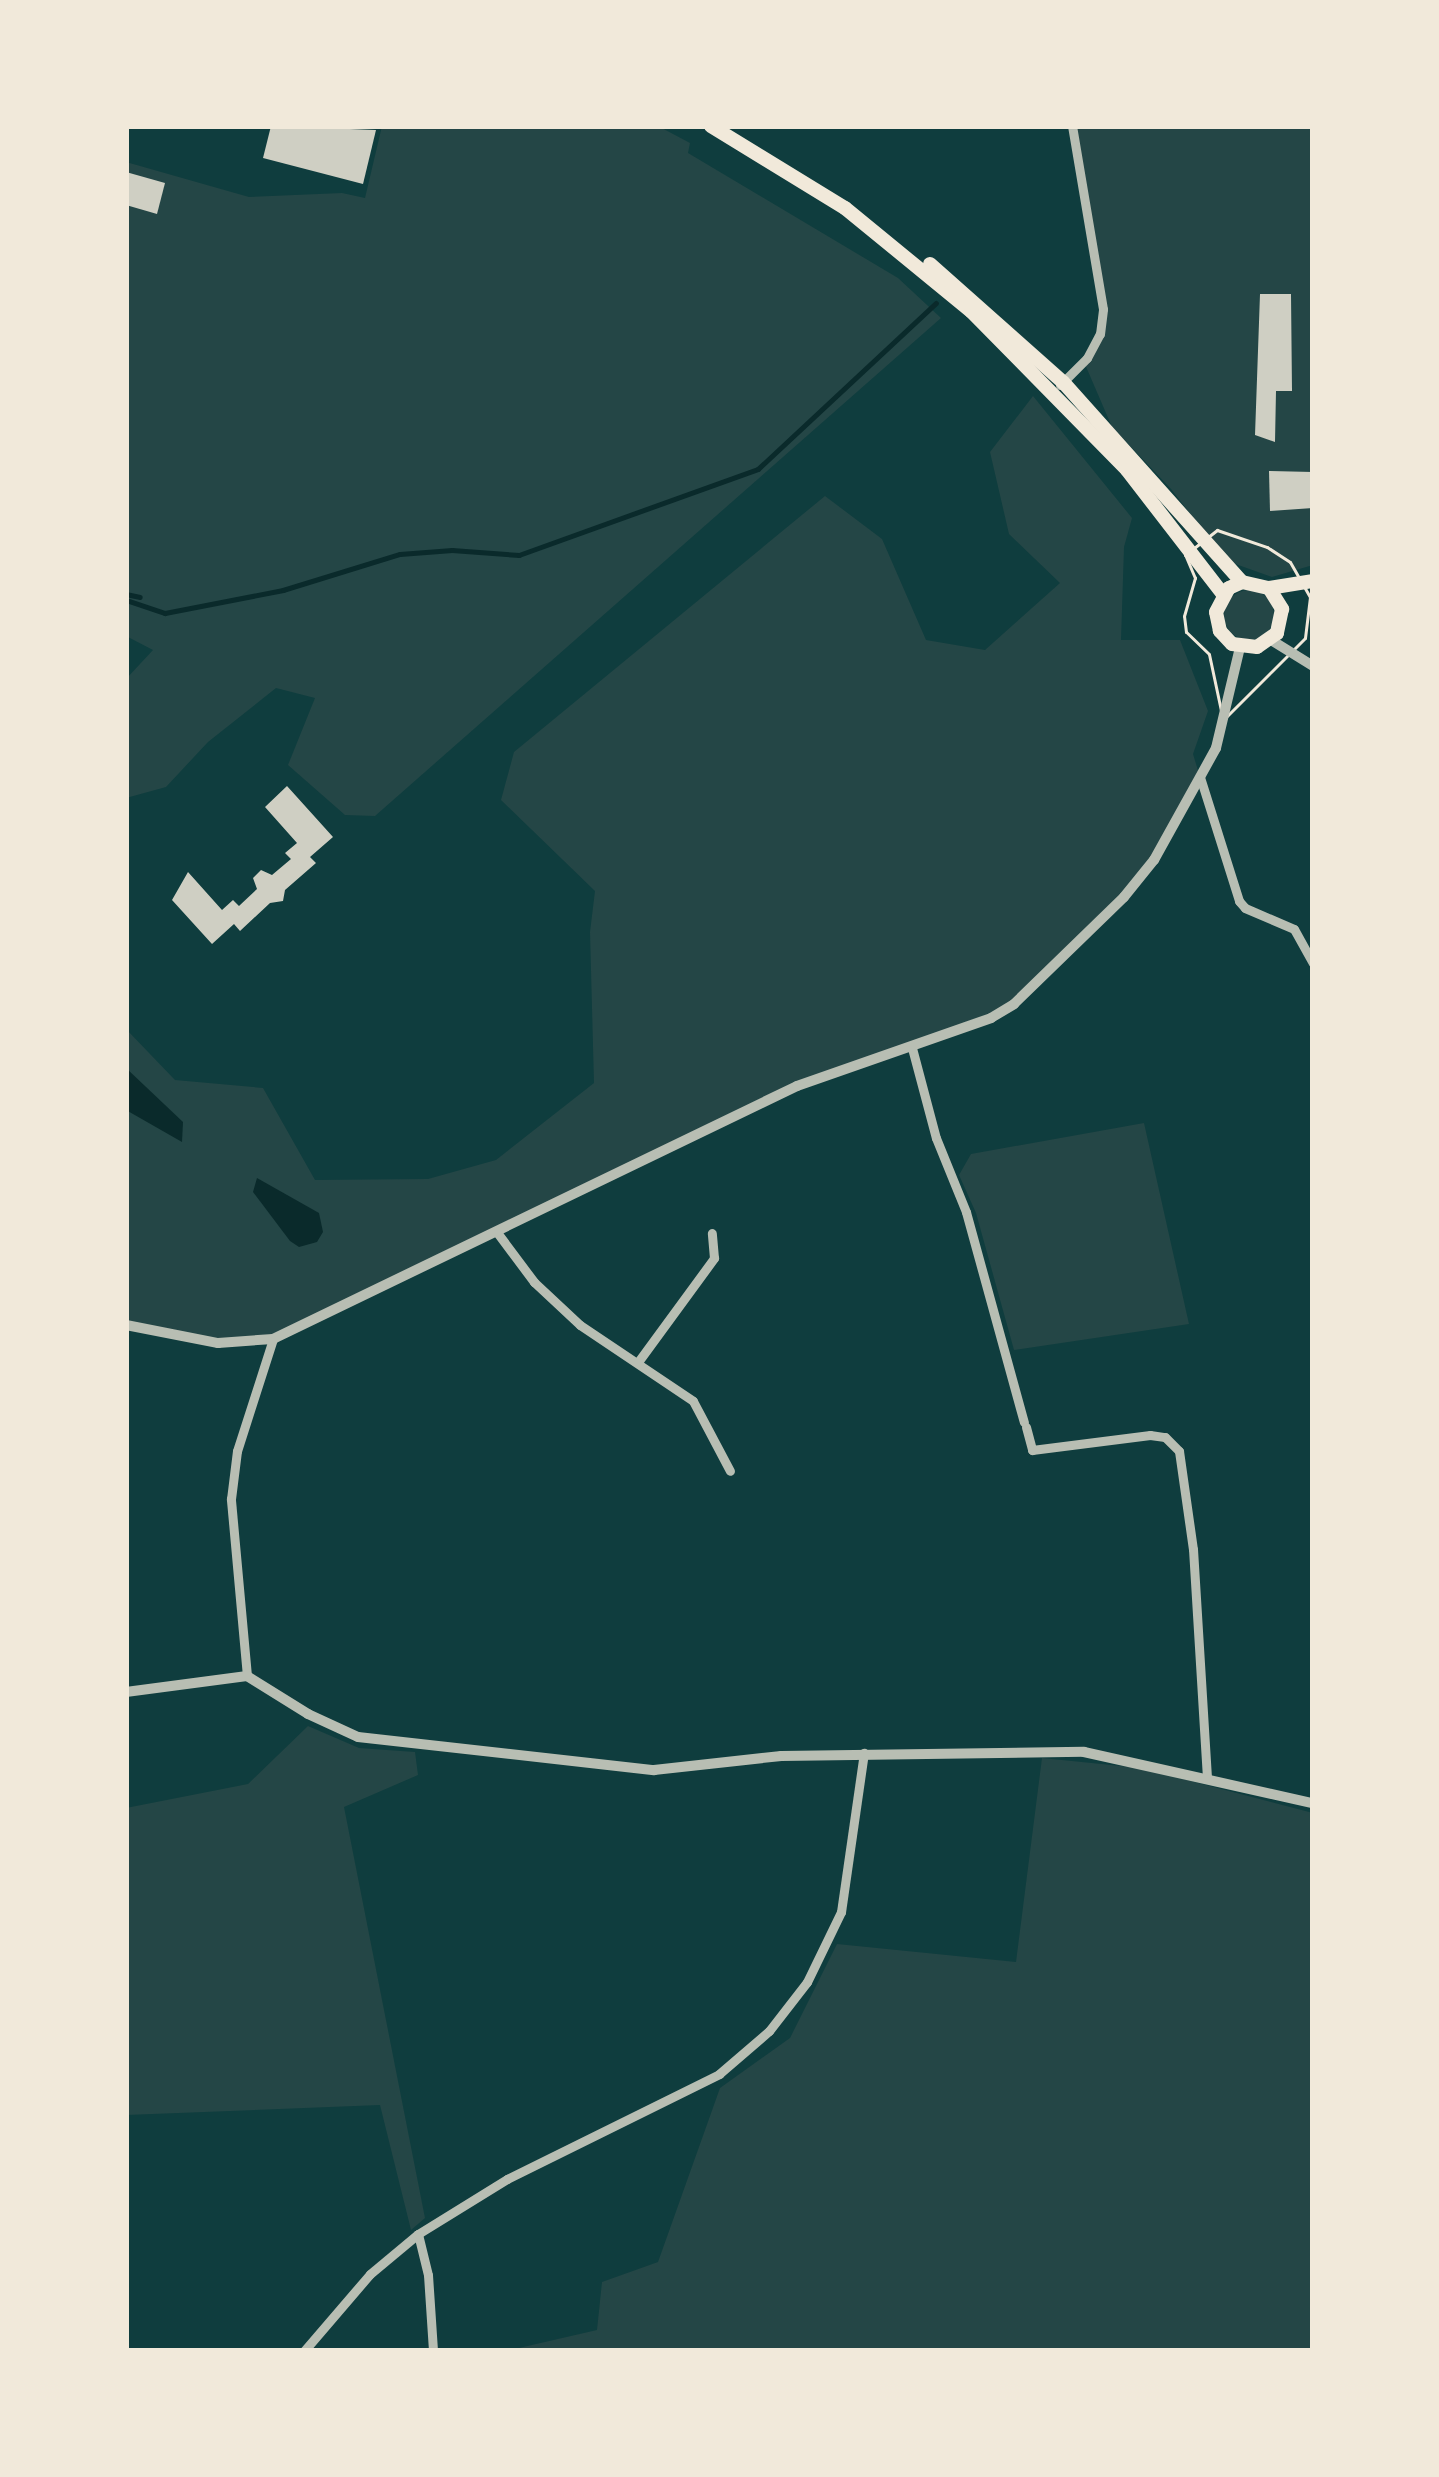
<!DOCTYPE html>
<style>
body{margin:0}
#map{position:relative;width:1439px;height:2477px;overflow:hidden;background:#0f3d3e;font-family:Roboto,sans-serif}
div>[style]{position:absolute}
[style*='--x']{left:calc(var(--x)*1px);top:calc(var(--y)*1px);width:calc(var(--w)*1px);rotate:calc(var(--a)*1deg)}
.green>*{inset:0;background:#244646}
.round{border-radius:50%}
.water>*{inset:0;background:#0a2a2b}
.stream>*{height:4.5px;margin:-2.25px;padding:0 2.25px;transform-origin:2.25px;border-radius:2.25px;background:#0a2a2b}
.building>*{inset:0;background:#cfcfc3}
.path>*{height:3px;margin:-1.5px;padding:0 1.5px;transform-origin:1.5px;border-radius:1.5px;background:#f1e9da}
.minor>*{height:9px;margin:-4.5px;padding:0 4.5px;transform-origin:4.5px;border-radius:4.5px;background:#b8beb3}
.tertiary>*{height:10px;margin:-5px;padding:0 5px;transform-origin:5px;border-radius:5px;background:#b8beb3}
.primary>*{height:14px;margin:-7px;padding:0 7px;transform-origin:7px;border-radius:7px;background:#f1e9da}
span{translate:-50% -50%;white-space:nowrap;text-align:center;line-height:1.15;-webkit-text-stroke:10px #f1e9da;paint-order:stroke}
.frame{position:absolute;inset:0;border:129px solid #f1e9da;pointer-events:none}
</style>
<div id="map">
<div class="green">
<i style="clip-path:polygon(382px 126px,658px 126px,690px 143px,688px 153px,898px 278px,941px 318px,375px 816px,345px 815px,288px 765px,315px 698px,276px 688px,208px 742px,166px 787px,126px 798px,126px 679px,153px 650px,126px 636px,126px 162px,249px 197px,342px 193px,365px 198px)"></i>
<i style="clip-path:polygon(1072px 126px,1313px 126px,1313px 565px,1272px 577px,1227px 561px,1171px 489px,1112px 427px,1084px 362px,1100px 334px,1103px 309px)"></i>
<i style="clip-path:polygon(1033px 396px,1132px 518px,1124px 547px,1121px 640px,1180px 640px,1208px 711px,1193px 754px,1200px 777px,1154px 860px,1014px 1004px,797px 1086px,295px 1331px,218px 1343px,126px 1325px,126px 1029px,175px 1080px,263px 1088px,315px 1180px,428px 1179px,496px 1160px,594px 1083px,590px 932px,595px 891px,501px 800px,514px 752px,825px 496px,882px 539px,926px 640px,985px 650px,1060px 583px,1009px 534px,990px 452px)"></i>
<i class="round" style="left:1224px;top:590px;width:50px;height:50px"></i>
<i style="clip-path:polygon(1144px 1123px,1189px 1324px,1014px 1350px,976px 1213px,959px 1175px,971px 1154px)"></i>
<i style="clip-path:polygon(308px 1726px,359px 1748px,415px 1752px,418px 1775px,344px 1807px,425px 2218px,411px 2230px,380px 2105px,126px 2115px,126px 1808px,248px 1784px)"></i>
<i style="clip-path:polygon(1042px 1758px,1141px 1768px,1313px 1813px,1313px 2351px,506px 2351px,597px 2330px,602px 2282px,658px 2262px,720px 2088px,790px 2038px,837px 1944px,1016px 1962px)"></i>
</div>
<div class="water">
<i style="clip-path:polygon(126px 1068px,183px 1122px,182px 1142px,126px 1110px)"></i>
<i style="clip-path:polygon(257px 1178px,319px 1213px,323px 1232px,317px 1242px,299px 1247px,290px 1241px,253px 1192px)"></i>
</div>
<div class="stream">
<i style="--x:126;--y:594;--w:14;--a:12"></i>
<i style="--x:126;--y:600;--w:41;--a:18.4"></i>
<i style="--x:165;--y:613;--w:120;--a:-11"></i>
<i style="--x:283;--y:590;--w:122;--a:-17.1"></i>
<i style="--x:400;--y:554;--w:52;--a:-4.4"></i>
<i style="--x:452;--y:550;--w:67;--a:4.3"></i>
<i style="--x:519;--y:555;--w:254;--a:-19.8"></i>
<i style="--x:758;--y:469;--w:243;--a:-43"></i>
</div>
<div class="building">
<i style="clip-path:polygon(271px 126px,376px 130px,363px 184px,263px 158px)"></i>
<i style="clip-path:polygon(126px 172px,165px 183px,157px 214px,126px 205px)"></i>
<i style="clip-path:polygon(1260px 294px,1291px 294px,1292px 391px,1276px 391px,1275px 442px,1255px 435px)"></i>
<i style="clip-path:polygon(1269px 471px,1313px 472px,1313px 508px,1270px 511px)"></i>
<i style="clip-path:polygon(287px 786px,333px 837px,310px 857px,316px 863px,285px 890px,283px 901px,270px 903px,240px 931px,234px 924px,212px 944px,172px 900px,188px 872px,222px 910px,233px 900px,239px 906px,257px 889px,253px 878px,261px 870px,272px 875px,291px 859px,285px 853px,297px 843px,265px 807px)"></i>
</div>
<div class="path">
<i style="--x:1217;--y:530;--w:53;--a:18.8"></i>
<i style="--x:1267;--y:547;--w:27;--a:33"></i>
<i style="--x:1290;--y:562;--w:40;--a:60.3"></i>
<i style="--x:1310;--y:597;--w:41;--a:97"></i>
<i style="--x:1305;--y:638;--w:116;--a:135"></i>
<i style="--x:1223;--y:720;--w:67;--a:-102"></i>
<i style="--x:1209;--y:654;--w:32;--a:-136"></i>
<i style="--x:1186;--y:632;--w:16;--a:-97"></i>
<i style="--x:1184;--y:616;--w:40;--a:-74"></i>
<i style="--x:1195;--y:578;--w:25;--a:-113"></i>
<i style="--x:1185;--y:555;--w:41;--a:-38"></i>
</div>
<div class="minor">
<i style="--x:1060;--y:385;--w:38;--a:-45"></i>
<i style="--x:1087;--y:358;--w:27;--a:-62"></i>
<i style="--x:1100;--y:334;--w:25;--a:-83"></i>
<i style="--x:1103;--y:309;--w:186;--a:-99.6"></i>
<i style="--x:1200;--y:777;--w:130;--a:72.5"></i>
<i style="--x:1239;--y:901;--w:9;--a:49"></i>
<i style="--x:1245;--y:908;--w:53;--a:23.2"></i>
<i style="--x:1294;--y:929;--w:39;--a:61"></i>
<i style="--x:912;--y:1048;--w:93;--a:75.1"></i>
<i style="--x:936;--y:1138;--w:80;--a:67.9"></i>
<i style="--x:966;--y:1212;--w:218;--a:74.6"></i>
<i style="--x:496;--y:1231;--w:64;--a:53.3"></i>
<i style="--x:534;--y:1282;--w:63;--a:43.1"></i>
<i style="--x:580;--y:1325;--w:136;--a:33.9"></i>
<i style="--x:693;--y:1401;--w:79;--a:62.1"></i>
<i style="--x:638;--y:1362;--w:129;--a:-53.8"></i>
<i style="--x:714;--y:1258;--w:25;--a:-95"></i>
<i style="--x:1026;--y:1427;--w:24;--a:75"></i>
<i style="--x:1032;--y:1450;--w:119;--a:-7.2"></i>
<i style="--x:1150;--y:1435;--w:15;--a:8"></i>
<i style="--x:1165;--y:1437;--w:20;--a:45"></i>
<i style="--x:1179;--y:1451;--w:99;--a:81.9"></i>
<i style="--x:1193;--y:1549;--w:228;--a:86.5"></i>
<i style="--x:247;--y:1676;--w:178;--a:-95.2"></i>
<i style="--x:231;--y:1499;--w:48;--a:-82.9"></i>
<i style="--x:237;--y:1451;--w:118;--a:-72.2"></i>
<i style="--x:418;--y:2234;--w:42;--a:76.3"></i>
<i style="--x:428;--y:2275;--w:76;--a:86.2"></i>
<i style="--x:304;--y:2351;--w:101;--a:-49.4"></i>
<i style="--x:370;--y:2274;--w:62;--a:-39.8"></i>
<i style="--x:418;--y:2234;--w:105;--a:-31.7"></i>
<i style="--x:507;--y:2179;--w:237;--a:-26.3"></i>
<i style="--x:719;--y:2074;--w:66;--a:-40.7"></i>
<i style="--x:769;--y:2031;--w:62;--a:-52.2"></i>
<i style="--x:807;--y:1982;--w:78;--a:-64.1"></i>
<i style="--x:841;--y:1912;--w:161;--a:-81.8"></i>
</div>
<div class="tertiary">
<i style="--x:1271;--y:640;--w:49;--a:31.8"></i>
<i style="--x:126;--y:1325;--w:94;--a:11.1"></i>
<i style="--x:218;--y:1343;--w:55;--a:-4.2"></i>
<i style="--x:273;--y:1339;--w:582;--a:-25.77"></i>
<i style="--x:797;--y:1086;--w:206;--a:-19.3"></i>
<i style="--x:991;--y:1018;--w:27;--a:-31"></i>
<i style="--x:1014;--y:1004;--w:153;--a:-44.2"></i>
<i style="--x:1124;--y:897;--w:48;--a:-51"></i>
<i style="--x:1154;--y:860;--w:128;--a:-61"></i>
<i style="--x:1216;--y:748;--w:104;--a:-76.6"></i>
<i style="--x:126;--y:1692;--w:122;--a:-7.5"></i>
<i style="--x:247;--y:1676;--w:72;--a:31.9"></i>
<i style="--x:308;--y:1714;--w:55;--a:24.7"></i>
<i style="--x:358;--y:1737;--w:298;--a:6.4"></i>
<i style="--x:654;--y:1770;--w:128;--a:-6.3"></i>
<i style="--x:781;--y:1756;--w:303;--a:-0.8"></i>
<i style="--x:1084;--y:1752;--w:235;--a:12.6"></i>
</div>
<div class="primary">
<i style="--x:711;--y:126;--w:157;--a:31.5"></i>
<i style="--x:845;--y:208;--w:163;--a:39.3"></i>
<i style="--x:971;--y:311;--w:223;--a:45.5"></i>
<i style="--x:1127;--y:470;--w:157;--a:52.3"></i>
<i style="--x:930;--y:264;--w:178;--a:41.6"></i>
<i style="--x:1063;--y:382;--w:268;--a:48.2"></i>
<i style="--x:1269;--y:588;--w:25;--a:58"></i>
<i style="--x:1282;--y:609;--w:25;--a:102"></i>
<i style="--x:1277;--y:633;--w:24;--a:145"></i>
<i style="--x:1257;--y:647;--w:25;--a:-173"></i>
<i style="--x:1232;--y:644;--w:18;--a:-133"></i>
<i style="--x:1220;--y:631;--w:19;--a:-102"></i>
<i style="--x:1216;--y:612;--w:27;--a:-62"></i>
<i style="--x:1229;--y:588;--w:14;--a:-25"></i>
<i style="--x:1242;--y:582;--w:28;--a:13"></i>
<i style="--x:1269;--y:588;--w:45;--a:-9"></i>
</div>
<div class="frame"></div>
</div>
